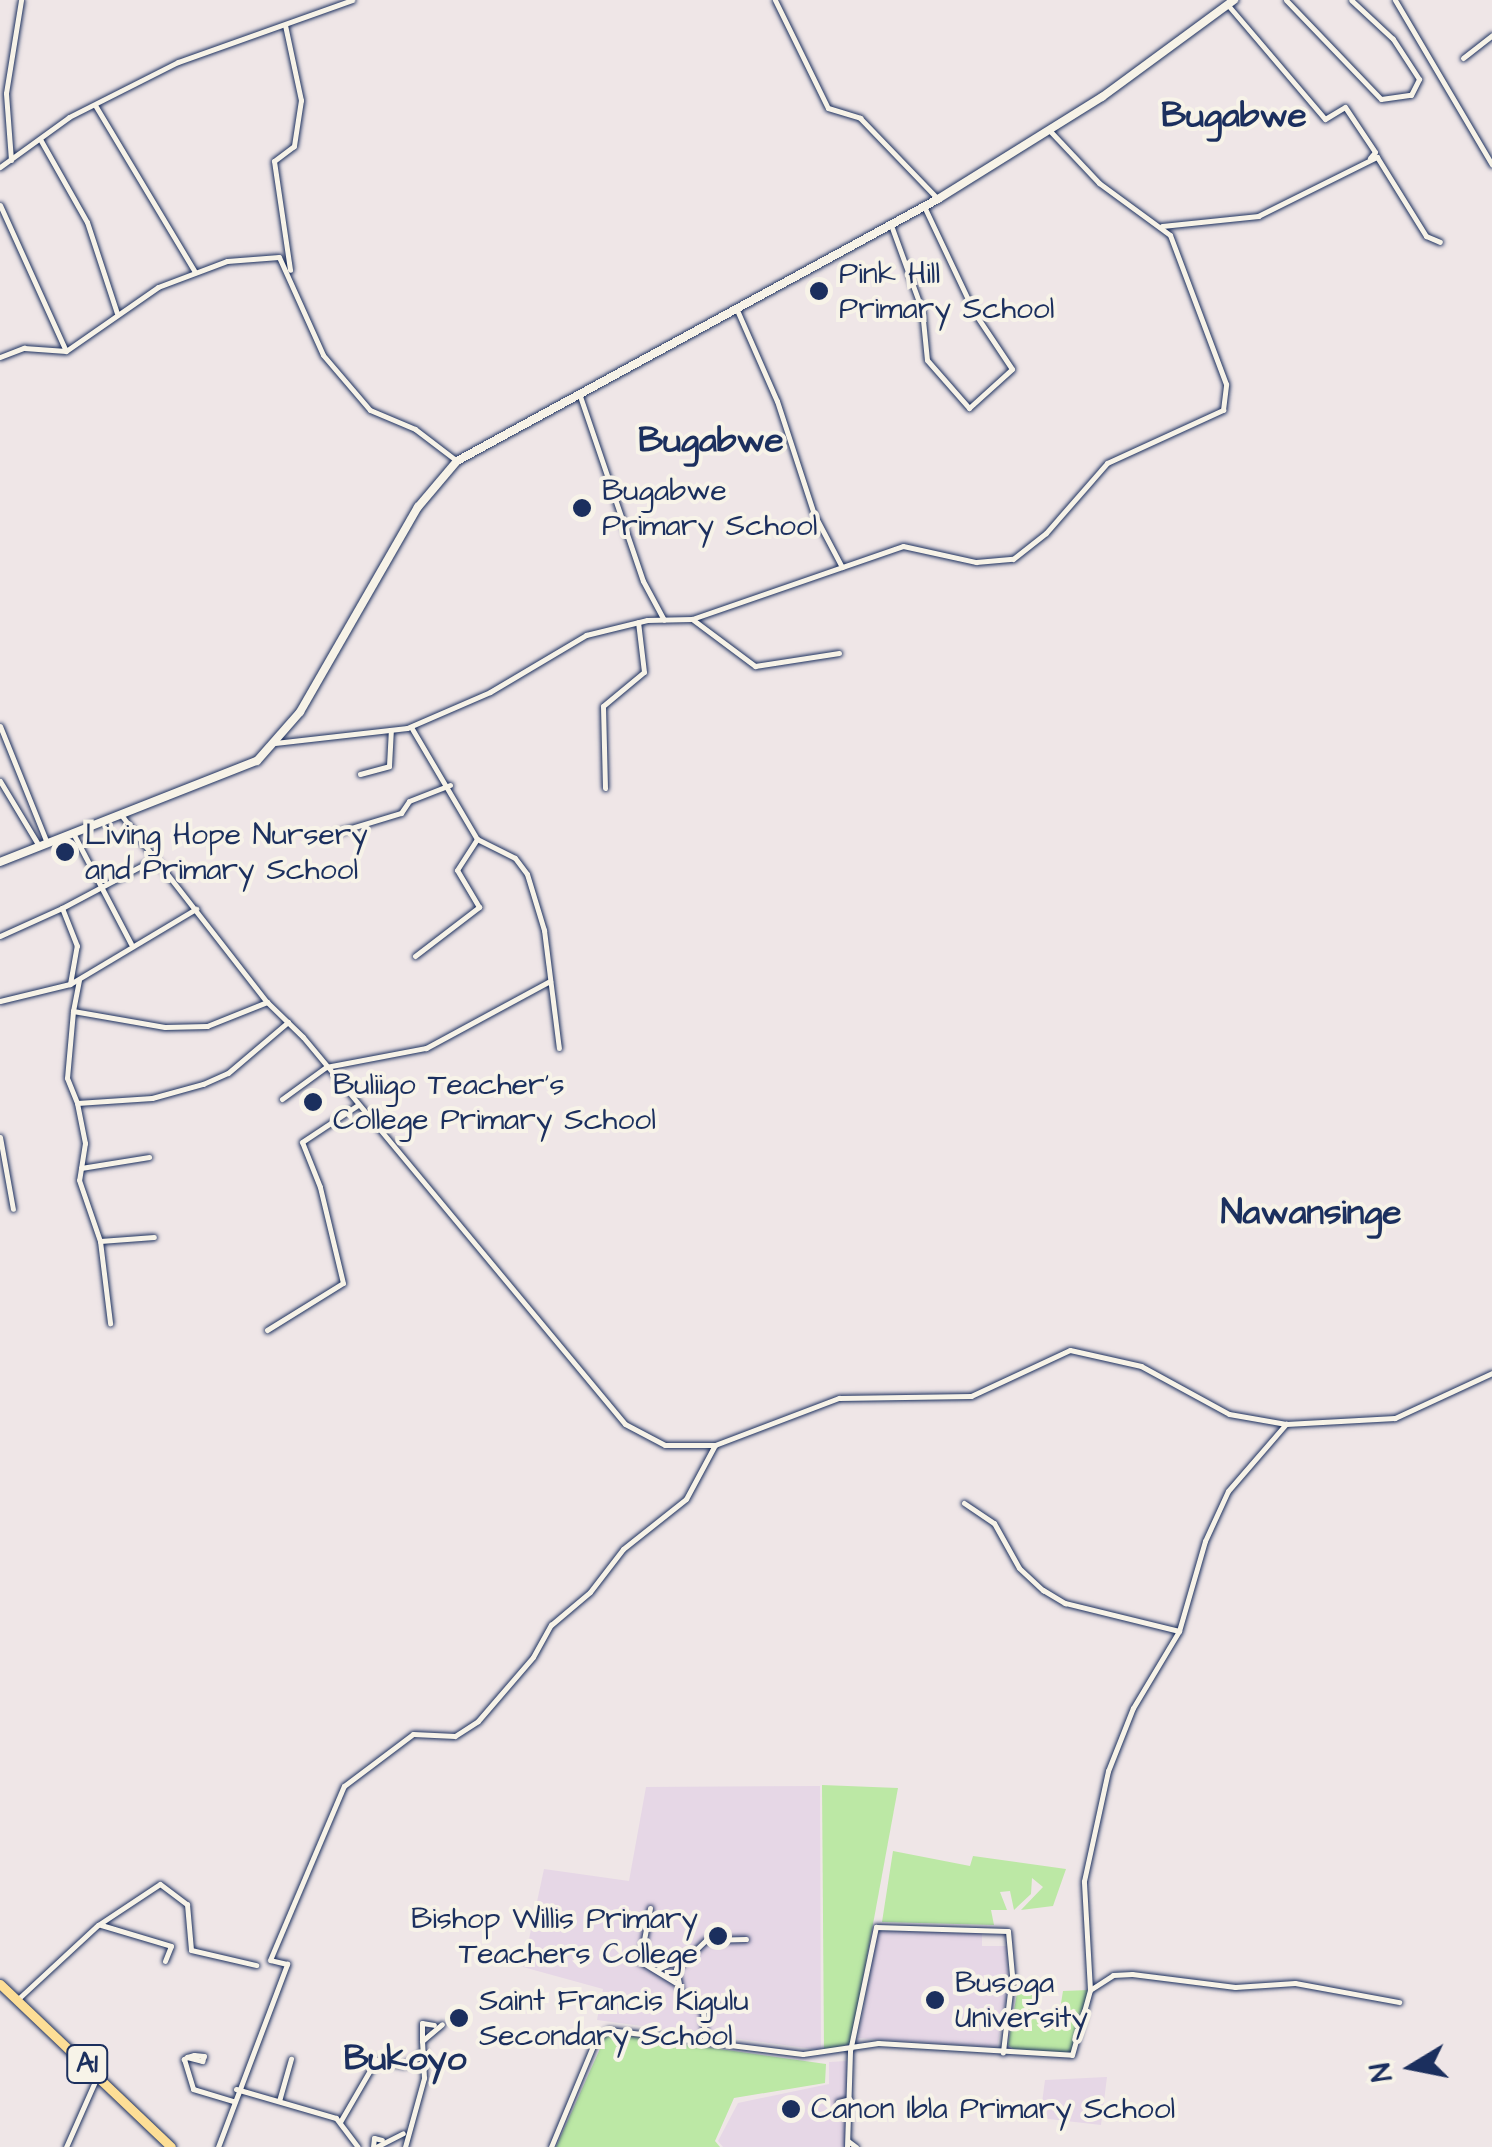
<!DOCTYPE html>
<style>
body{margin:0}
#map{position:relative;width:1492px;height:2147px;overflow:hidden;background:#efe6e7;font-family:"Architects Daughter",sans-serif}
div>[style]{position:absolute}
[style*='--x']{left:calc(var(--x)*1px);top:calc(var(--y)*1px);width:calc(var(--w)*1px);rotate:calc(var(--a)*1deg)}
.built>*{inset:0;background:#e6d7e6}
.green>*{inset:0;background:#bce8a5}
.roads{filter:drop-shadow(0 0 2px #1b2f5e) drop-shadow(0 0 2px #1b2f5e)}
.street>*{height:5px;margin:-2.5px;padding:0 2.5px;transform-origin:2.5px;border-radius:2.5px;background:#f7f3e8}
.secondary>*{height:8px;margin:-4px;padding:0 4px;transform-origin:4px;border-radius:4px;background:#f7f3e8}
.primary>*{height:9px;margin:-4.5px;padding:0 4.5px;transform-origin:4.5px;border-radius:4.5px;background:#fdde96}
.dots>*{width:28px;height:28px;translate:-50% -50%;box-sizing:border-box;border:5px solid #f7f3e8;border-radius:50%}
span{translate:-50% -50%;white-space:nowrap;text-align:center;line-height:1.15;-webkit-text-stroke:8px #f7f3e8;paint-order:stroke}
.shield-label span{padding:2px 8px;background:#f7f3e8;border:2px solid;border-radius:8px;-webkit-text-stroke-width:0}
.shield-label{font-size:28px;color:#1b2f5e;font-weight:700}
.poi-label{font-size:30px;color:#1b2f5e}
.left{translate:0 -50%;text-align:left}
.right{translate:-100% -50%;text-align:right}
.quarter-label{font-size:35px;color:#1b2f5e;font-weight:700}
.north{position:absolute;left:1362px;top:2017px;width:100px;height:100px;-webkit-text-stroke:8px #f7f3e8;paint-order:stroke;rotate:260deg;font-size:28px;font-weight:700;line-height:40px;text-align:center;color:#1b2f5e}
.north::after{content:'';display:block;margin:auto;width:35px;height:45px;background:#1b2f5e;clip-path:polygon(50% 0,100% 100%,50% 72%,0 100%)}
</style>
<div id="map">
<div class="built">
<i style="clip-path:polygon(820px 1786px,821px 2050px,597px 2020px,603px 1989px,523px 1967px,544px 1869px,629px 1881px,646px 1787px)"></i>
<i style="clip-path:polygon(878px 1931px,982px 1933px,982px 1946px,1007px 1946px,1008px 1988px,997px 2047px,858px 2038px)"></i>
<i style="clip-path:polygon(847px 2061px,845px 2147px,723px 2147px,718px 2141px,738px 2103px,829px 2084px,829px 2062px)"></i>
<i style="clip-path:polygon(1107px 2077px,1101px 2125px,1040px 2118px,1045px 2080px)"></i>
</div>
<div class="green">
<i style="clip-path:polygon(822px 1785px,898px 1788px,851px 2044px,824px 2050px)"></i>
<i style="clip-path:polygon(893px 1851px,970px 1866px,973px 1856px,1066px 1869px,1053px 1906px,1021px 1910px,1043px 1887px,1032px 1878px,1031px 1894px,1014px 1910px,1010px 1891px,1000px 1892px,1007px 1910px,991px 1910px,994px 1925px,882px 1922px)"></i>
<i style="clip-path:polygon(1018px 1987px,1038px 1989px,1033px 2019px,1058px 2022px,1063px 1991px,1089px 1990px,1071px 2053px,1018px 2052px,1008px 2045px)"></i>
<i style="clip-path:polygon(607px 2033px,826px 2064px,825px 2083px,734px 2098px,715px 2141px,720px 2147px,556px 2147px)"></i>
</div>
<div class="roads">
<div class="street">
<i style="--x:775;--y:0;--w:120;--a:63.9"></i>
<i style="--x:828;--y:108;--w:34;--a:17"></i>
<i style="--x:860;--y:118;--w:112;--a:46.1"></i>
<i style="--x:1286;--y:0;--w:137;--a:46.2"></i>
<i style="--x:1381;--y:99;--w:30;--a:-8"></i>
<i style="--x:1411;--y:95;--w:18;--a:-63"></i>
<i style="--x:1419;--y:79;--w:48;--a:-123"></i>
<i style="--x:1393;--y:39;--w:57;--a:-137.1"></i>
<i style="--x:1395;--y:0;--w:191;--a:59.5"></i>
<i style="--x:1227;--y:4;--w:151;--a:49.6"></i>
<i style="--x:1325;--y:119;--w:23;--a:-31"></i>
<i style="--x:1345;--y:107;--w:54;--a:56.3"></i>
<i style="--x:1375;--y:152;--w:8;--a:130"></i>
<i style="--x:285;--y:25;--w:77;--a:78"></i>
<i style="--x:301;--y:100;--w:47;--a:98.7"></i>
<i style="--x:294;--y:146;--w:25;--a:143"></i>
<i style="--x:274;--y:161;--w:110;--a:81.6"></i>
<i style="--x:1463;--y:58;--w:37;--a:-38"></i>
<i style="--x:95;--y:105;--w:195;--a:59.1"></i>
<i style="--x:40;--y:139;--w:95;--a:60.5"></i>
<i style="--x:87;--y:222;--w:96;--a:71.8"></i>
<i style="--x:11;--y:160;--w:67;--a:-94.3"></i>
<i style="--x:6;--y:93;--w:94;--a:-80.8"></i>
<i style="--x:0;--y:167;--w:85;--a:-35.9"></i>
<i style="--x:69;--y:117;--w:122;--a:-26.8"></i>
<i style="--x:178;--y:62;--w:185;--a:-19.6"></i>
<i style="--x:0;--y:205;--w:160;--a:65.7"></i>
<i style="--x:66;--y:351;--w:112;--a:-34.8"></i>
<i style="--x:158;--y:287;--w:74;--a:-20.6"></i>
<i style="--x:227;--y:261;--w:52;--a:-4.4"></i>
<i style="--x:279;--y:257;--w:107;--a:65.8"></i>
<i style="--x:323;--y:355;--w:72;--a:49.5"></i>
<i style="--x:370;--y:410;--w:49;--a:22.9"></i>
<i style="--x:415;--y:429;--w:53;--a:37.3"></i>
<i style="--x:891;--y:225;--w:90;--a:70"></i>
<i style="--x:922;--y:310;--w:50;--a:84.3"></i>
<i style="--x:927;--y:360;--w:64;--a:48.8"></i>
<i style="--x:969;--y:408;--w:58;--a:-42.2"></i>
<i style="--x:1012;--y:369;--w:69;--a:-123.7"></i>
<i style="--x:974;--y:312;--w:117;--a:-115.3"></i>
<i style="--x:1162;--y:226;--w:97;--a:-5.9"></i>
<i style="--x:1258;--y:216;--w:133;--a:-26.4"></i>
<i style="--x:1377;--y:157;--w:93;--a:58.2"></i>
<i style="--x:1426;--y:236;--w:15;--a:23"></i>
<i style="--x:737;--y:310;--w:99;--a:66.3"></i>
<i style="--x:777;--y:401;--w:119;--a:71.9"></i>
<i style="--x:814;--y:514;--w:60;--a:62.2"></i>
<i style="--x:0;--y:357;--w:26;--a:-21"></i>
<i style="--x:24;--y:348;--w:42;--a:4.1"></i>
<i style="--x:580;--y:396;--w:195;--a:71.2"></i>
<i style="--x:643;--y:581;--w:44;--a:61.7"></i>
<i style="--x:692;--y:619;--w:79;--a:36.7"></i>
<i style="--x:755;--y:666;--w:85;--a:-8.8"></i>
<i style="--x:0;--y:726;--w:126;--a:68.1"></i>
<i style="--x:411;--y:727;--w:130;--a:59.5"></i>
<i style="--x:477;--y:839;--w:42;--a:26.6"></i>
<i style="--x:515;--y:858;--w:20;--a:53"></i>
<i style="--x:527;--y:874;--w:59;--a:73.1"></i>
<i style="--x:544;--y:930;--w:119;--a:82.8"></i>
<i style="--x:275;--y:743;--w:133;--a:-6.5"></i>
<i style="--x:407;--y:728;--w:90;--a:-23.4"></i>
<i style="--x:490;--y:692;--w:112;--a:-30.7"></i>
<i style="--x:586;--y:635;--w:63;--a:-13.8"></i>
<i style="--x:647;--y:620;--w:45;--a:-1.3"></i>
<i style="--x:692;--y:619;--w:223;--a:-19.1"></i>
<i style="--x:903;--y:546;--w:75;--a:12.4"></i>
<i style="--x:976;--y:562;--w:37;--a:-5"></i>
<i style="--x:1013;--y:559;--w:42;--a:-38.2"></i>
<i style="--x:1046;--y:533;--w:93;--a:-48.9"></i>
<i style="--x:1107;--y:463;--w:128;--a:-24.6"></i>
<i style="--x:1223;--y:410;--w:26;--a:-83"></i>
<i style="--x:1226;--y:384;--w:159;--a:-110.6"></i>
<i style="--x:1170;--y:235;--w:88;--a:-143.8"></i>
<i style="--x:1099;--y:183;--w:73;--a:-133.3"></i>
<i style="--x:360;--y:774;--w:30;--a:-15"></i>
<i style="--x:389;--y:766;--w:35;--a:-87"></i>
<i style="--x:0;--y:781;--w:76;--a:59"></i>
<i style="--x:605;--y:788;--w:82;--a:-91.4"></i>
<i style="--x:603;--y:706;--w:53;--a:-39.7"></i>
<i style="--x:644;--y:672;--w:50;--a:-96.8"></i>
<i style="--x:122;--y:816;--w:236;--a:52.1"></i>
<i style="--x:267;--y:1002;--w:50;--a:44.2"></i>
<i style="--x:303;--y:1037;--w:503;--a:50.24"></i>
<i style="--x:625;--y:1424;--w:45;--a:27.7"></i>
<i style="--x:665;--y:1445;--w:50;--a:0"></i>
<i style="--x:338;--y:832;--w:66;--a:-16.8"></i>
<i style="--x:401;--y:813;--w:14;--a:-56"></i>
<i style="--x:409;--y:801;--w:44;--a:-21.3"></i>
<i style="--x:73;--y:833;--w:125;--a:62.4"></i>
<i style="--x:0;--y:936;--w:68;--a:-24.3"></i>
<i style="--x:415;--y:956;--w:81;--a:-37.4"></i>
<i style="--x:479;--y:907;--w:43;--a:-120.7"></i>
<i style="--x:457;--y:870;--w:37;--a:-57"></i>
<i style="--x:79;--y:980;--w:32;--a:101"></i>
<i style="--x:73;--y:1011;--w:93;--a:9.9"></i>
<i style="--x:165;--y:1027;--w:42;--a:-1.4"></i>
<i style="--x:207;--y:1026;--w:65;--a:-21.8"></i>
<i style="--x:70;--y:984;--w:39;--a:-80"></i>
<i style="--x:77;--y:946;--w:41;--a:-111.5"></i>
<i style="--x:62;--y:908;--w:104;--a:-28"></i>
<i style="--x:0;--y:1001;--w:72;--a:-13.7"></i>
<i style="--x:70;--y:984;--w:147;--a:-30.8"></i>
<i style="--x:73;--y:1011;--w:67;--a:95.1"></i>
<i style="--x:67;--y:1078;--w:27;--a:68"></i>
<i style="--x:77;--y:1103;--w:75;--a:-3.8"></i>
<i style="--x:152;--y:1098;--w:53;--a:-15.4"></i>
<i style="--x:203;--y:1084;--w:27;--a:-24"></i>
<i style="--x:228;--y:1073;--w:79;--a:-40.4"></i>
<i style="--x:282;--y:1099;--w:54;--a:-36"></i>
<i style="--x:326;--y:1067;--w:102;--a:-10.8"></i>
<i style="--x:426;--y:1048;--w:141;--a:-28.4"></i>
<i style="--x:77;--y:1103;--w:41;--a:78.7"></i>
<i style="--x:85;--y:1143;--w:37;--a:99"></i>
<i style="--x:79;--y:1180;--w:65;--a:71"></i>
<i style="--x:100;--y:1241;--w:83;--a:83"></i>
<i style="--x:0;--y:1137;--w:73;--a:79.8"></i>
<i style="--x:81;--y:1168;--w:69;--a:-9.2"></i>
<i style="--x:100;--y:1241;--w:54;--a:-4.2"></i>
<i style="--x:267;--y:1330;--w:89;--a:-31.7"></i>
<i style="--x:343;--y:1283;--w:99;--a:-103.5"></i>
<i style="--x:320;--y:1187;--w:48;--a:-111.8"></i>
<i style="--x:302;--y:1142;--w:67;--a:-33.5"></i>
<i style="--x:964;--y:1503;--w:36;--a:34"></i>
<i style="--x:994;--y:1523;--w:51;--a:60.9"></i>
<i style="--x:1019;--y:1568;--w:33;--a:43"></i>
<i style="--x:1043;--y:1590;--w:26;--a:31"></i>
<i style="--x:1065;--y:1603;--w:117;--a:13.8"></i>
<i style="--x:650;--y:1908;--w:54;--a:100.7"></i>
<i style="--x:640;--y:1961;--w:42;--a:31.4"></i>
<i style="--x:101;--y:1925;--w:73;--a:16.7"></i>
<i style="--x:171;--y:1946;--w:16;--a:112"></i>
<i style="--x:658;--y:1969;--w:14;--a:-25"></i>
<i style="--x:671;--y:1963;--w:7;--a:-82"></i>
<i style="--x:672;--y:1956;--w:12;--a:9"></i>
<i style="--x:1090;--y:1990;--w:27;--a:-33"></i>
<i style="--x:1113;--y:1975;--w:19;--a:-3"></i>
<i style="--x:1132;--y:1974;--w:104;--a:7.2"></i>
<i style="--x:1235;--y:1987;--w:60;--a:-3.8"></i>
<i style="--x:1295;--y:1983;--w:106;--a:10.4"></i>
<i style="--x:18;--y:1999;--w:109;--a:-42.8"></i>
<i style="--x:98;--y:1925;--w:74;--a:-33.5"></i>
<i style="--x:160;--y:1884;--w:34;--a:37"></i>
<i style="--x:187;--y:1904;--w:46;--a:85"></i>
<i style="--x:191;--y:1950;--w:67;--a:13"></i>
<i style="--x:703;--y:2010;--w:14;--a:-21"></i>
<i style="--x:705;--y:2040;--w:30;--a:-94"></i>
<i style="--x:703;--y:2010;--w:27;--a:-144"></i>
<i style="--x:681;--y:1994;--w:25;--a:-101"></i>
<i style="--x:676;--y:1969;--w:42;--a:-44"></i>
<i style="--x:706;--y:1940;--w:40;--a:-1.4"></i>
<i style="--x:422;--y:2041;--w:18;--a:-90"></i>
<i style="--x:422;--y:2023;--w:12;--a:9"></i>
<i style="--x:187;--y:2057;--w:16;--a:15"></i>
<i style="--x:202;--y:2061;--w:5;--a:-68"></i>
<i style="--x:204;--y:2056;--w:10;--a:-174"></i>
<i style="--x:194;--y:2055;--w:7;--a:164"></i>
<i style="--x:187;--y:2057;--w:4;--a:146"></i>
<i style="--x:184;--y:2059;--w:31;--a:73"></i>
<i style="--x:193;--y:2089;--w:42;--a:16.7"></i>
<i style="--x:236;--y:2089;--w:104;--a:16.2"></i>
<i style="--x:336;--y:2118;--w:36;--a:53"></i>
<i style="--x:279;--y:2101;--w:44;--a:-74.1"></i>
<i style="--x:838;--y:2102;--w:12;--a:-14"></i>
<i style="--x:340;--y:2122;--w:72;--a:-59.9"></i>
<i style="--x:376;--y:2060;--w:28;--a:10"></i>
<i style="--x:404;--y:2065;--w:20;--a:-33"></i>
<i style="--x:848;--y:2141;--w:10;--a:37"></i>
<i style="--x:66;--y:2147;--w:77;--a:-66.1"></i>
<i style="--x:218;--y:2147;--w:196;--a:-69.3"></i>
<i style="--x:287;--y:1964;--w:17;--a:-167"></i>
<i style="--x:270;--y:1960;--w:189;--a:-67"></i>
<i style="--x:344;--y:1786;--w:86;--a:-37"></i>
<i style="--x:413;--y:1734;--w:42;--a:2.7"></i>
<i style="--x:455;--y:1736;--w:27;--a:-33"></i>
<i style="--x:478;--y:1721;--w:84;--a:-49.3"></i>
<i style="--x:533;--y:1657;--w:37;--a:-61"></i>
<i style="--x:551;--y:1625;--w:51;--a:-40.2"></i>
<i style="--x:590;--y:1592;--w:54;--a:-52.5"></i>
<i style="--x:623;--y:1549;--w:80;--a:-38.4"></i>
<i style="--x:686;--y:1499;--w:61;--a:-61.8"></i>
<i style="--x:715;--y:1445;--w:133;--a:-20.8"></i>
<i style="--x:839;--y:1398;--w:132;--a:-0.9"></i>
<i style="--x:971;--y:1396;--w:109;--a:-24.9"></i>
<i style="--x:1070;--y:1350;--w:73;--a:12.7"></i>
<i style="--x:1141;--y:1366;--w:100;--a:28.6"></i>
<i style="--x:1229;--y:1414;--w:58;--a:10"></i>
<i style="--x:373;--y:2147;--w:9;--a:-84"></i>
<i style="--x:374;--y:2138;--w:8;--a:14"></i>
<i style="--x:376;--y:2147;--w:30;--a:-27"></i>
<i style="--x:405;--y:2147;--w:72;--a:-74.6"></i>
<i style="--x:424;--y:2078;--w:37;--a:-93"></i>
<i style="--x:422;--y:2041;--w:26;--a:-40"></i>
<i style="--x:551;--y:2147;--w:117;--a:-67.4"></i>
<i style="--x:596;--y:2039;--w:16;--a:-35"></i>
<i style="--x:609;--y:2030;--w:195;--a:7.1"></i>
<i style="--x:803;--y:2054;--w:76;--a:-8.3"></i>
<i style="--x:878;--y:2043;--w:194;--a:3.5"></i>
<i style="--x:1072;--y:2055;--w:67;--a:-74.5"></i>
<i style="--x:1090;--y:1990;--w:109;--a:-93.2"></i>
<i style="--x:1084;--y:1881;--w:113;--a:-77.7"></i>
<i style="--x:1108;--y:1771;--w:68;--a:-68.4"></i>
<i style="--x:1133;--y:1708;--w:90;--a:-59.1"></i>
<i style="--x:1179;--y:1631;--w:94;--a:-73.9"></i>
<i style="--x:1205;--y:1541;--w:55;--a:-65.3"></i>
<i style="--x:1228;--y:1491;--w:89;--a:-49.1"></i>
<i style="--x:1286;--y:1424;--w:109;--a:-3.2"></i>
<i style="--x:1395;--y:1418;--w:107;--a:-24.9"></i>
<i style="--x:847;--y:2147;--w:96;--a:-88.2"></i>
<i style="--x:850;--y:2051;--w:127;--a:-78.2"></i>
<i style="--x:876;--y:1927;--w:132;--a:1.7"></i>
<i style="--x:1008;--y:1931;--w:44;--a:84.8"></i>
<i style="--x:1012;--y:1975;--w:78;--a:96.7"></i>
</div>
<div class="secondary">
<i style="--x:0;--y:862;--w:276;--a:-21.5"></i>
<i style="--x:257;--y:761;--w:65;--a:-48.7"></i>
<i style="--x:300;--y:712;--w:237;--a:-60.1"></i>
<i style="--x:418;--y:507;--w:60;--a:-49.7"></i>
<i style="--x:457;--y:461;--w:548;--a:-28.58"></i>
<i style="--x:938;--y:199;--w:193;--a:-31.9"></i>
<i style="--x:1102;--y:97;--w:164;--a:-36.3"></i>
</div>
<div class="primary">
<i style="--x:0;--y:1984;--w:236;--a:43.6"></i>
</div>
</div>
<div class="dots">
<i style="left:819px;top:291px;background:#1b2f5e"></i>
<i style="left:582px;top:508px;background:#1b2f5e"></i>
<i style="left:65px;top:852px;background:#1b2f5e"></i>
<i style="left:313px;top:1102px;background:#1b2f5e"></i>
<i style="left:718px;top:1936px;background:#1b2f5e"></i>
<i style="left:935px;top:2000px;background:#1b2f5e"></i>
<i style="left:459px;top:2018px;background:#1b2f5e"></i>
<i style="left:791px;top:2109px;background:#1b2f5e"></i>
</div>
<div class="shield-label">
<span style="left:87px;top:2064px">A1</span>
</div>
<div class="poi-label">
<span class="left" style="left:839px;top:291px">Pink Hill<br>Primary School</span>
<span class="left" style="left:602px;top:508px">Bugabwe<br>Primary School</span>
<span class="left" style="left:85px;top:852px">Living Hope Nursery<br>and Primary School</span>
<span class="left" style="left:333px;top:1102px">Buliigo Teacher's<br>College Primary School</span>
<span class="right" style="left:698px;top:1936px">Bishop Willis Primary<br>Teachers College</span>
<span class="left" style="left:955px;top:2000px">Busoga<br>University</span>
<span class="left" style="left:479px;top:2018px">Saint Francis Kigulu<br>Secondary School</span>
<span class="left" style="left:811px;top:2109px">Canon Ibla Primary School</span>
</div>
<div class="quarter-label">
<span style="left:1234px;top:116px">Bugabwe</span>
<span style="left:711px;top:441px">Bugabwe</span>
<span style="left:1311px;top:1213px">Nawansinge</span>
<span style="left:405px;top:2059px">Bukoyo</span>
</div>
<div class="north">N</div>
</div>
